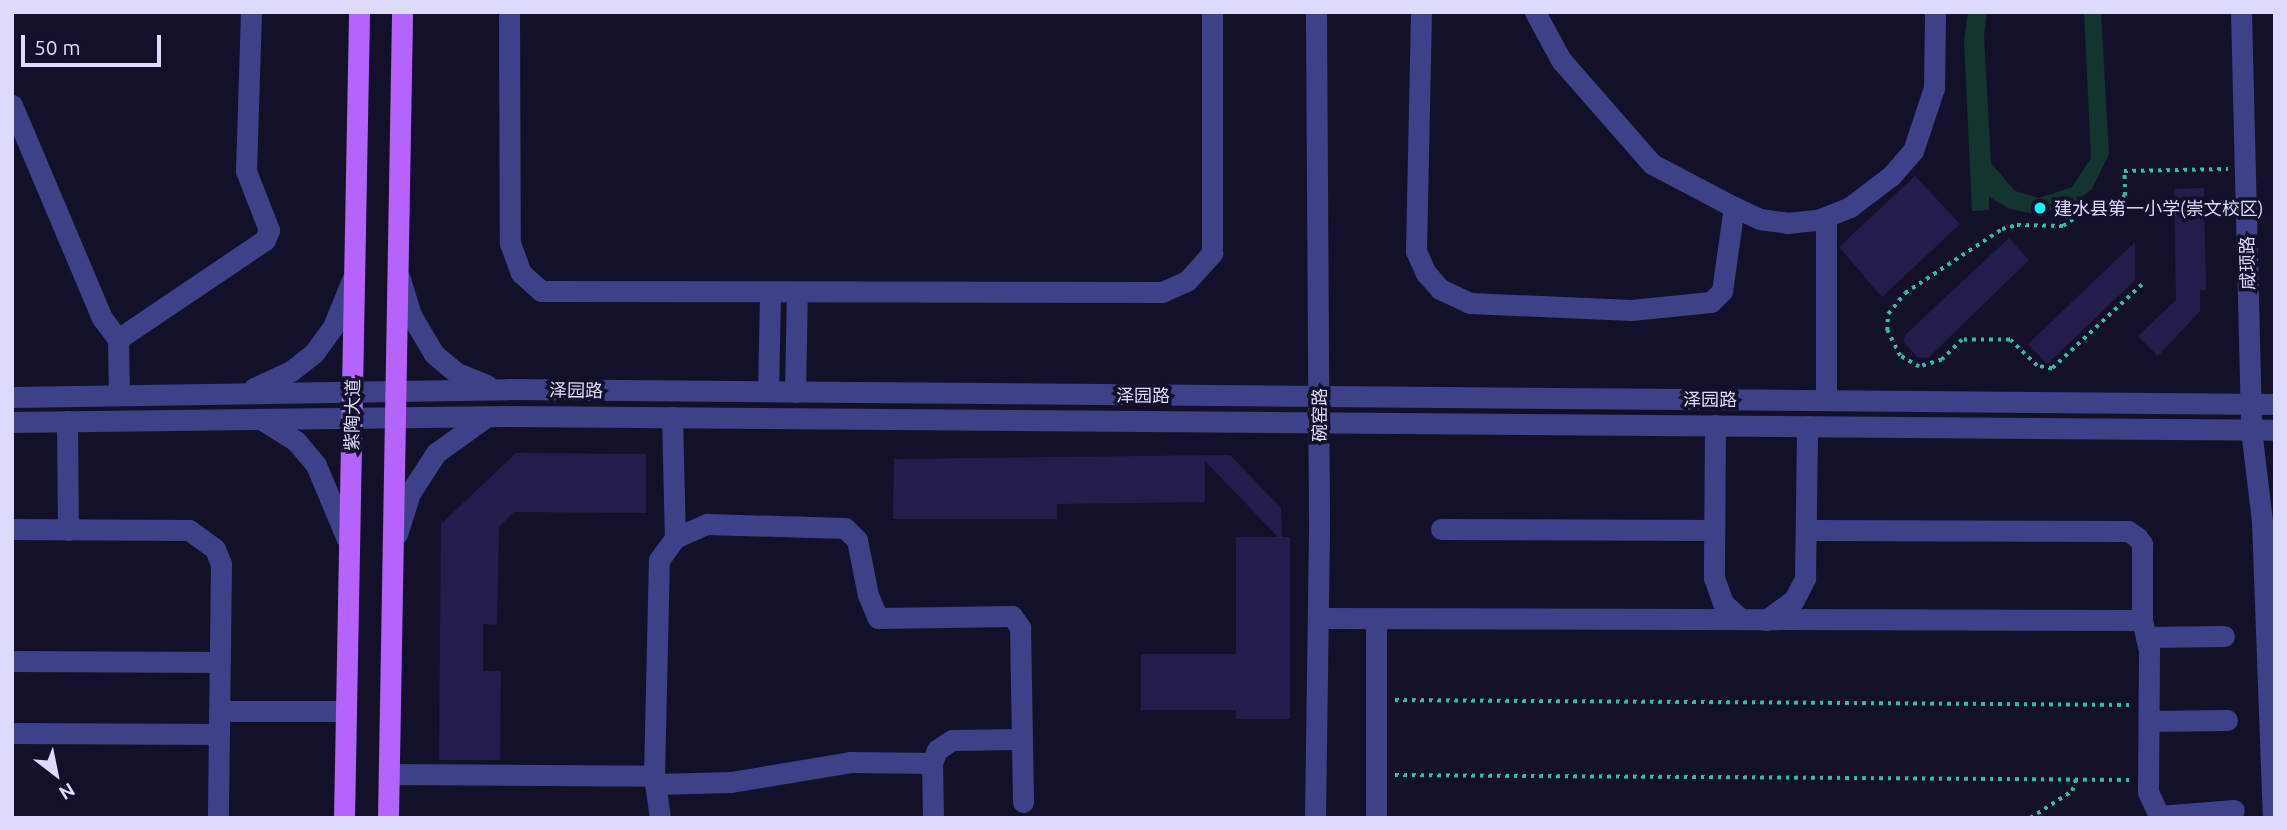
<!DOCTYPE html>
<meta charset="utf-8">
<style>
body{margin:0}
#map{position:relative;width:2287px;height:830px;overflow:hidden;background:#13112a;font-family:Ubuntu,"Noto Sans SC",sans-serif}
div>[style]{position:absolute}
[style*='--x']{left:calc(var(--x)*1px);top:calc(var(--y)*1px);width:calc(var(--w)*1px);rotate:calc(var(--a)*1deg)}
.green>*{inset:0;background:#143430}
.building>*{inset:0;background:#221e4b}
.path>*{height:3.5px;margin-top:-1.75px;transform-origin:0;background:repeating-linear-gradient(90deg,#33bba4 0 3.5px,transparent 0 8.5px)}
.minor>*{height:21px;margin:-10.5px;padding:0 10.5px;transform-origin:10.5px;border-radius:10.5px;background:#3d4288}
.major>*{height:21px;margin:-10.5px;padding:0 10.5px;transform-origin:10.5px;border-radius:10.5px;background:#b464fc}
.dots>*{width:19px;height:19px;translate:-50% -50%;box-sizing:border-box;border:4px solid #13112a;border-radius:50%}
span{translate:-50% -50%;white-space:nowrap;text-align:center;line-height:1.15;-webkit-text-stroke:7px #13112a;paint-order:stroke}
.poi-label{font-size:18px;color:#dcdbfe}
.left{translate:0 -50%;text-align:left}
.street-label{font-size:18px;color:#dcdbfe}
.frame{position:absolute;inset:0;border:14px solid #dcdbfe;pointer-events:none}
.north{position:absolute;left:21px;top:739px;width:70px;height:70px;-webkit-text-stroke:5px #13112a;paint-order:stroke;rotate:148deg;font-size:19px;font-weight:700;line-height:28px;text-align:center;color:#dcdbfe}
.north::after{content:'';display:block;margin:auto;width:24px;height:32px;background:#dcdbfe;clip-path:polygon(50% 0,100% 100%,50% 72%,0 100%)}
.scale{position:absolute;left:21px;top:35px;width:140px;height:32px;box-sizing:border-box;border:4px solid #dcdbfe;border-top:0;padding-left:9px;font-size:21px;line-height:24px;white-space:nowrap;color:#dcdbfe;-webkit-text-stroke:5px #13112a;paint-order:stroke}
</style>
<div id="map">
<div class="green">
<i style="clip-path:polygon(1968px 12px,1987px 12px,1984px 36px,1991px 163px,2015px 191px,2039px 198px,2072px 187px,2091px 158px,2084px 12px,2101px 12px,2109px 154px,2092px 189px,2071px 205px,2035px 214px,2010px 209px,1989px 197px,1989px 210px,1972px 211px,1964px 41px)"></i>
</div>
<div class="building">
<i style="clip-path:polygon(1915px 176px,1960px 224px,1882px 297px,1839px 247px)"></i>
<i style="clip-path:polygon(2204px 188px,2206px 290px,2200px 290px,2200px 311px,2158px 356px,2138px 336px,2176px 300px,2174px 189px)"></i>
<i style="clip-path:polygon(2009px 238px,2029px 260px,1928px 358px,1917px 357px,1904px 342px,1905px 335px)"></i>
<i style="clip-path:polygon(2135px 242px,2135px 280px,2047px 364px,2028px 344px)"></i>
<i style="clip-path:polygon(516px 453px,646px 454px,646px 513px,514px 512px,499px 527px,497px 625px,483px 624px,483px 671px,501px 671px,500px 760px,439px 760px,441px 524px)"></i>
<i style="clip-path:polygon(1230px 455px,1281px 508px,1282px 537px,1290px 537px,1290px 719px,1236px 719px,1236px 710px,1141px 710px,1141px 654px,1236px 654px,1236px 537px,1278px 537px,1205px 461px,1205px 502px,1057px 504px,1057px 519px,893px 519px,894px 459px)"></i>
</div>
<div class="path">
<i style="--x:2142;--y:285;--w:123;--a:137"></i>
<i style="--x:2052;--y:369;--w:15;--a:-169"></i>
<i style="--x:2037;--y:366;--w:37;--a:-136"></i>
<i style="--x:2010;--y:340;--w:48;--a:180"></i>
<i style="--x:1962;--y:340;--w:28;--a:135"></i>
<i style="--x:1942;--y:360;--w:24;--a:163"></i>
<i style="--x:1919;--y:367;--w:22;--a:-150"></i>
<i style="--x:1900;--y:356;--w:28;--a:-117"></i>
<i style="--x:1887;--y:331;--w:17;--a:-87"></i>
<i style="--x:1888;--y:314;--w:27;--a:-51"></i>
<i style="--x:1905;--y:293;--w:116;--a:-33.4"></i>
<i style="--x:2002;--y:229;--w:16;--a:-15"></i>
<i style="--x:2017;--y:225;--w:46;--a:1.2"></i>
<i style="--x:2063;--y:226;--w:32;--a:-34"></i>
<i style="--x:2090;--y:208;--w:37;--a:-19"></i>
<i style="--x:2125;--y:196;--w:25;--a:-92"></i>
<i style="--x:2124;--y:171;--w:104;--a:-1.1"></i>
<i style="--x:1395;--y:700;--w:734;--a:0.39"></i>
<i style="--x:1395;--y:775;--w:734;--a:0.39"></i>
<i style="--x:2030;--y:818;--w:50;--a:-32.7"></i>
<i style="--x:2072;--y:791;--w:13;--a:-72"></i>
</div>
<div class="minor">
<i style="--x:509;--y:12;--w:231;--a:89.8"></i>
<i style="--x:510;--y:243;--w:32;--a:70"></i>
<i style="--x:521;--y:273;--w:27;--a:42"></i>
<i style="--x:541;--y:291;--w:621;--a:0.09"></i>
<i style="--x:1162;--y:292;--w:27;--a:-24"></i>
<i style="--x:1187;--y:281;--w:38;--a:-48"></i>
<i style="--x:1212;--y:253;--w:241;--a:-90"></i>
<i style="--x:1421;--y:12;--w:239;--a:91.2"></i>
<i style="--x:1416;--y:251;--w:24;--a:66"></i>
<i style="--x:1426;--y:273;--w:21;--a:49"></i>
<i style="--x:1440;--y:289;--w:33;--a:25"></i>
<i style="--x:1470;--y:303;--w:161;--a:2.5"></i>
<i style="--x:1631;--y:310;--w:80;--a:-5.7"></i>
<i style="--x:1711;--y:302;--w:16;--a:-45"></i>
<i style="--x:1722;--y:291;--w:85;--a:-81.9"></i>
<i style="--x:1535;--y:12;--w:55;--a:61.6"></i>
<i style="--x:1561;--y:60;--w:138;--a:48.8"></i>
<i style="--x:1652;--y:164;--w:93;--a:27.7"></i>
<i style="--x:1734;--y:207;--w:29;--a:25"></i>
<i style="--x:1760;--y:219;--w:27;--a:8"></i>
<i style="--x:1787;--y:223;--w:31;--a:-6"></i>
<i style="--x:1818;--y:220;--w:35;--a:-22"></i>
<i style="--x:1850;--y:207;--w:51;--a:-37.1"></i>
<i style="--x:1891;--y:176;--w:33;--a:-49"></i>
<i style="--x:1913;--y:151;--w:66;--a:-71.6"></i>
<i style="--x:1934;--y:88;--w:76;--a:-89.2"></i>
<i style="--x:2241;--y:12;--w:417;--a:88.6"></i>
<i style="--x:2251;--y:429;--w:93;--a:83.2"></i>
<i style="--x:2262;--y:521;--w:297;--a:87.9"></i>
<i style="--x:12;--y:105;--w:231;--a:67.1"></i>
<i style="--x:102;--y:318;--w:26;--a:53"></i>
<i style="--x:1826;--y:217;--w:183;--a:90"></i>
<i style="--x:400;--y:279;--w:38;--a:73"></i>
<i style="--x:411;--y:315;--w:45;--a:59.5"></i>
<i style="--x:434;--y:354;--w:30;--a:40"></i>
<i style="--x:457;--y:373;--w:32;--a:22"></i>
<i style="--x:254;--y:388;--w:41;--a:-24.7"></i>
<i style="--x:291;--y:371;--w:29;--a:-38"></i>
<i style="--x:314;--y:353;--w:32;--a:-54"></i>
<i style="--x:333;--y:327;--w:51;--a:-68"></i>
<i style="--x:768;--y:391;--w:99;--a:-88.8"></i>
<i style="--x:795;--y:392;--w:100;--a:-88.9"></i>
<i style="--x:119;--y:395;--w:56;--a:-91"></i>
<i style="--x:118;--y:339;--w:177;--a:-34"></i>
<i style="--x:265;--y:240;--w:11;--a:-68"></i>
<i style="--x:269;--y:230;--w:63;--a:-111.3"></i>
<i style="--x:246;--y:171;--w:159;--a:-88.2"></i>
<i style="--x:12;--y:397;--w:497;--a:-0.9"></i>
<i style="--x:509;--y:389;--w:1766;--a:0.49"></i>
<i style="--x:672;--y:417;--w:121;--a:88.6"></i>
<i style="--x:261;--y:419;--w:41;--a:32.2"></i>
<i style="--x:296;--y:441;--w:31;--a:50"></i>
<i style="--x:316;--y:465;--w:80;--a:67.3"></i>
<i style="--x:67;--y:421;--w:109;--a:89.5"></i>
<i style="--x:12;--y:422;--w:497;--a:-0.7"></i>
<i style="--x:509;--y:416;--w:1766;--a:0.45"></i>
<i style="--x:1715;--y:425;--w:153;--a:90.4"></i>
<i style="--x:1714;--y:578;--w:27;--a:70"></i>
<i style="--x:1723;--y:603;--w:24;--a:42"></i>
<i style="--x:12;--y:529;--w:177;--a:0.3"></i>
<i style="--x:189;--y:530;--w:32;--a:36"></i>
<i style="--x:215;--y:549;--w:16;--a:68"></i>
<i style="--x:221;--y:564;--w:254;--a:90.7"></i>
<i style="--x:1441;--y:529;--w:273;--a:0.2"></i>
<i style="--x:1806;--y:530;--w:322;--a:0.2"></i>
<i style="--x:2128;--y:531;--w:11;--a:34"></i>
<i style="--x:2137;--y:537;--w:9;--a:54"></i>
<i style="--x:2142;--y:544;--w:76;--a:90"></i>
<i style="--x:2142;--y:620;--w:32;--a:77"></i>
<i style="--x:2149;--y:651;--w:141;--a:90.4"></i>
<i style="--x:2148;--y:792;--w:29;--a:65"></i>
<i style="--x:397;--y:534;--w:43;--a:-72.4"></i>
<i style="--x:410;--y:493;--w:48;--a:-57"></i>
<i style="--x:436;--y:453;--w:62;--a:-35.8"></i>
<i style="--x:1318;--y:618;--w:824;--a:0.14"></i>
<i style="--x:1766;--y:620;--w:34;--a:-36"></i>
<i style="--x:1794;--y:600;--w:25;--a:-63"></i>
<i style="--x:1805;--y:578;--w:152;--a:-89.2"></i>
<i style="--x:2146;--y:637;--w:78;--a:-0.7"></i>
<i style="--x:12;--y:661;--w:208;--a:0.3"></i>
<i style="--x:219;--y:711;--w:127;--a:0"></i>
<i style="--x:2149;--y:721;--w:78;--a:-0.7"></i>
<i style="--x:12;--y:733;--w:207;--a:0.3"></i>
<i style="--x:389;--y:774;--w:265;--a:0.4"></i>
<i style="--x:657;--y:784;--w:74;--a:-1.5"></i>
<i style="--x:731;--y:782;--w:121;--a:-9.5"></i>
<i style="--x:850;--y:762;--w:82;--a:0.7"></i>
<i style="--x:2159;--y:816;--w:75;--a:-4.6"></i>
<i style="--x:660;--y:818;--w:42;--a:-98.1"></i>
<i style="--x:654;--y:776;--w:216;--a:-88.7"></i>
<i style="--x:659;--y:560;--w:27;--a:-54"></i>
<i style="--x:675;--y:538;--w:35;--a:-24"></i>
<i style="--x:707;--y:524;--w:138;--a:1.7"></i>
<i style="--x:845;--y:528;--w:17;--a:45"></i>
<i style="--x:857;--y:540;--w:56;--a:78.7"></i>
<i style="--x:868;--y:595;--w:25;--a:67"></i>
<i style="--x:878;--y:618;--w:134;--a:-0.9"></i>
<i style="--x:1012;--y:616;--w:14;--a:54"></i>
<i style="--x:1020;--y:627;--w:175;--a:89"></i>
<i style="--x:933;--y:818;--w:55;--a:-91"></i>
<i style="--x:932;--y:763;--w:14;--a:-69"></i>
<i style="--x:937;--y:750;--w:18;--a:-34"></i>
<i style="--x:952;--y:740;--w:70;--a:-0.8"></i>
<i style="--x:1315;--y:818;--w:297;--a:-89.2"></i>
<i style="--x:1319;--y:521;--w:509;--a:-90.34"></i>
<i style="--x:1376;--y:818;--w:200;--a:-90"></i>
</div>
<div class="major">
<i style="--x:344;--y:818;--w:806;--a:-88.93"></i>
<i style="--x:388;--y:818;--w:806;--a:-89"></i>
</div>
<div class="dots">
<i style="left:2040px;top:208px;background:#0bfbfa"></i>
</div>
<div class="poi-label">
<span class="left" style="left:2054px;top:208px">建水县第一小学(崇文校区)</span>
</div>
<div class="street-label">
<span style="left:2247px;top:263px;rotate:-91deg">咸顼路</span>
<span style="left:576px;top:390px;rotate:1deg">泽园路</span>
<span style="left:1143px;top:395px">泽园路</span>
<span style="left:1710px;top:399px">泽园路</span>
<span style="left:352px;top:415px;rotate:-89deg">紫陶大道</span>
<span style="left:1319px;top:415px;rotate:-90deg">碗窑路</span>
</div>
<div class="frame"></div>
<div class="north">N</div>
<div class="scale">50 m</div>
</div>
